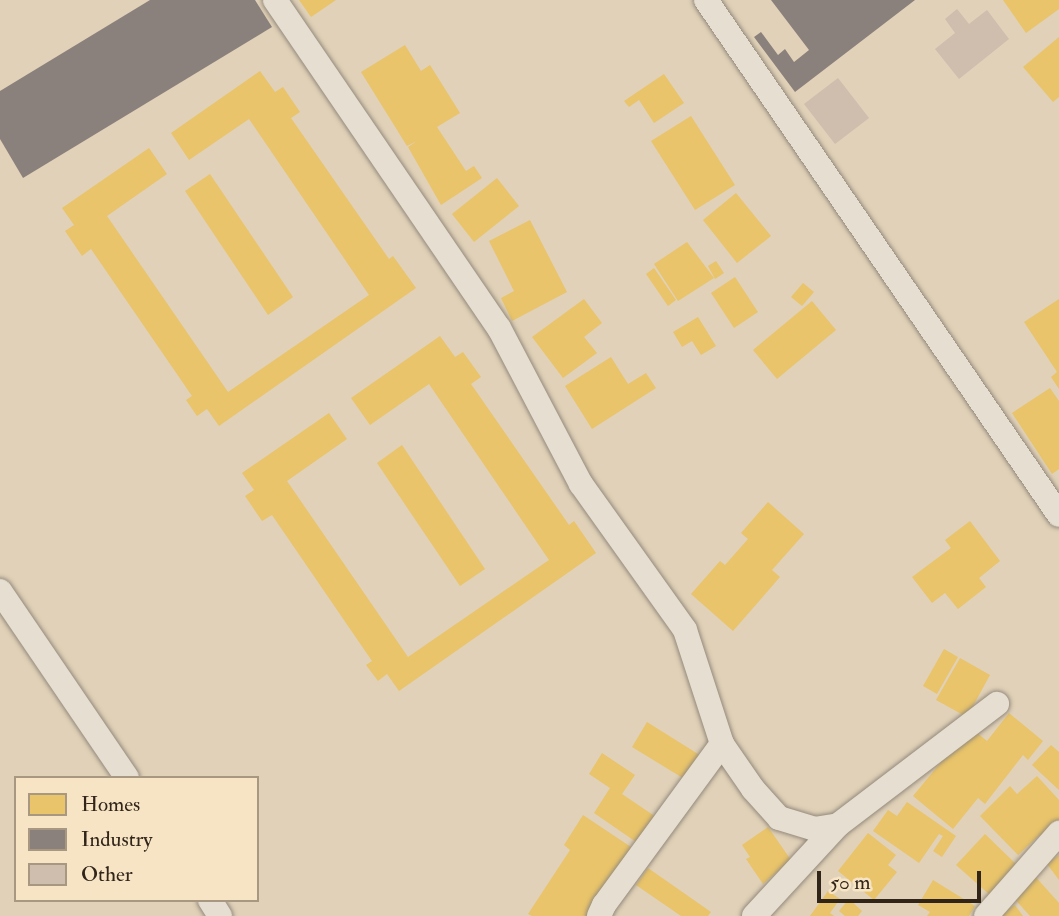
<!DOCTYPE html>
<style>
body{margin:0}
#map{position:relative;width:1059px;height:916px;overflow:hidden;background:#e0d1b8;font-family:"IM FELL Double Pica",serif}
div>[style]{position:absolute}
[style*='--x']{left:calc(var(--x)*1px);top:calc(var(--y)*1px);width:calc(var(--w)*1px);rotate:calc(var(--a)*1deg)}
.homes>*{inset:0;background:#e9c46a}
.industry>*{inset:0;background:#8a817c}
.building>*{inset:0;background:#cfbdad}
.roads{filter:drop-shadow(0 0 2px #948a7b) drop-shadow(0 0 2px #948a7b)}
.minor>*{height:24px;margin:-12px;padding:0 12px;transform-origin:12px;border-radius:12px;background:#e6ded1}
span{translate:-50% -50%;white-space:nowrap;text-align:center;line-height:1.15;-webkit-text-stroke:7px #f7e4c5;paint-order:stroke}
.legend{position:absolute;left:14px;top:776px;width:245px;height:126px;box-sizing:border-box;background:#f7e4c5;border:2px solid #a89881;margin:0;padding:9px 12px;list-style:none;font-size:21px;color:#31251a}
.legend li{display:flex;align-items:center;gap:14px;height:35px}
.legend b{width:35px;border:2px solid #a89881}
.scale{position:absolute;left:817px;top:871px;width:164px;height:32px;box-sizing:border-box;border:4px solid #31251a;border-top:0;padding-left:9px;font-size:21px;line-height:24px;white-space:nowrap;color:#31251a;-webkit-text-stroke:5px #f7e4c5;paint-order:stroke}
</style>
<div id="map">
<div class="homes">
<i style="clip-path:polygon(299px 0,336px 0,311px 17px)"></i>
<i style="clip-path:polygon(1003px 0,1059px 0,1059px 9px,1026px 33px)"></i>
<i style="clip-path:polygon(1059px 37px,1059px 97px,1053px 102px,1023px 67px)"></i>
<i style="clip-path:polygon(405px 45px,421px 71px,430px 65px,460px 113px,437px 127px,466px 171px,474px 166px,482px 178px,441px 205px,408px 147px,417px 141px,407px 146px,361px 72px)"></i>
<i style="clip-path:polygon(260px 71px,275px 92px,283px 87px,300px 112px,291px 118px,389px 259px,393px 256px,416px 288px,219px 426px,207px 409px,197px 416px,186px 400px,192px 396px,91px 249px,82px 256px,65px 231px,74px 225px,62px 208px,149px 148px,167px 174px,107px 216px,228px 392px,369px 295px,249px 119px,189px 160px,171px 133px)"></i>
<i style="clip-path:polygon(664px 74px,684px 103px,654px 123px,639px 100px,629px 107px,624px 101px)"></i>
<i style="clip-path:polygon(691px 116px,735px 185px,695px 210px,651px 141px)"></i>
<i style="clip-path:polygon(210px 174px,293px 297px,268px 315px,185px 191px)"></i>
<i style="clip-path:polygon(497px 178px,519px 206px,474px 242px,452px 214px)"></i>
<i style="clip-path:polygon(736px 193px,771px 236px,737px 263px,703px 220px)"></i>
<i style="clip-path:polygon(530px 220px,567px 292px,512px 321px,501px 298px,514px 291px,489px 241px)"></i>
<i style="clip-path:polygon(687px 242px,714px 278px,678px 301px,654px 264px)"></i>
<i style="clip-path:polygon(716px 261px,724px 273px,715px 279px,708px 266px)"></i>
<i style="clip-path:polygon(654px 268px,676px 300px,668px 306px,646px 274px)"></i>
<i style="clip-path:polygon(735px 277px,758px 312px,734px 328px,711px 293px)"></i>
<i style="clip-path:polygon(803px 283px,814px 292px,802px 306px,791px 297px)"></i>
<i style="clip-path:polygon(584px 299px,602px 323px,584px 337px,597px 353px,563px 378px,532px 337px)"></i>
<i style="clip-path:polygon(1059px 299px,1059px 389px,1051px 377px,1057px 372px,1024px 322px)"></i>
<i style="clip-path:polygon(812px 301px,836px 330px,777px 379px,753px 350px)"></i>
<i style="clip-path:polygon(698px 317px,716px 346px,701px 355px,692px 341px,682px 347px,673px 332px)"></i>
<i style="clip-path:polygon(440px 336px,455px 357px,463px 352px,481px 377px,471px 384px,569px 525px,574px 521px,596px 553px,399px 691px,387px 674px,378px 681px,366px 665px,372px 661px,272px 515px,262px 521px,245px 496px,254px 490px,242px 473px,329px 413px,347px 439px,287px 481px,408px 657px,549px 560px,429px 384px,370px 425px,351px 398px)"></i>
<i style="clip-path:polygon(611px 357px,628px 384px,646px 373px,656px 388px,592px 429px,565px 386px)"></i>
<i style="clip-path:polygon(1050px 388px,1059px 401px,1059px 469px,1052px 474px,1012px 413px)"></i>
<i style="clip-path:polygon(402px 445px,485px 569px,460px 586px,377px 463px)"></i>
<i style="clip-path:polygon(768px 502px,804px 534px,772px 570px,780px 577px,733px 631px,691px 594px,720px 561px,725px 565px,748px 539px,741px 533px)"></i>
<i style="clip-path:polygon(970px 521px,1000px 561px,979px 578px,986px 587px,958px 609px,945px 593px,932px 603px,912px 577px,951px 548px,945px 540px)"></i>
<i style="clip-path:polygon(944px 649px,958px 657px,937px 694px,923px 686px)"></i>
<i style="clip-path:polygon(960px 658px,990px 675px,967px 717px,936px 700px)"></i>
<i style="clip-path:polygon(1009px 713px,1043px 741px,1028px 760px,1023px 755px,985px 804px,978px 798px,953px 829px,913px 796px,970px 727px,987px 741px)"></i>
<i style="clip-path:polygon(647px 722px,706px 759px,691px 783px,632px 747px)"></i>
<i style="clip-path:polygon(1051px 745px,1059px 752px,1059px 790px,1032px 765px)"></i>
<i style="clip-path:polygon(602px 753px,635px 775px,622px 794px,656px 817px,639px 844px,594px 813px,610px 788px,589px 774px)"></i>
<i style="clip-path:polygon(1037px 776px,1059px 800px,1059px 822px,1042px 838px,1040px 835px,1018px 855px,980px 816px,1010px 786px,1017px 794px)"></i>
<i style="clip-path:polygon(907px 802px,956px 836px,942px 857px,933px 851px,943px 836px,939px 834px,919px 863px,873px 831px,888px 810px,897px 816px)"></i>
<i style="clip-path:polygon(583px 815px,631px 847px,586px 916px,532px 916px,528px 914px,570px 850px,564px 845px)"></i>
<i style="clip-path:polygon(768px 827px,791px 860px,763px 884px,746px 859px,750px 857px,742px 845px)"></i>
<i style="clip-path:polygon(868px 833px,896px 855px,888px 865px,897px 872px,874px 900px,838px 871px)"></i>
<i style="clip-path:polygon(985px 834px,1017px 865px,990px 895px,956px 865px)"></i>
<i style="clip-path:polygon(1059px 855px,1059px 880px,1047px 864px)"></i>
<i style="clip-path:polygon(648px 868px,711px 912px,708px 916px,681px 916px,636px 885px)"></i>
<i style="clip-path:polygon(1033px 874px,1059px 903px,1059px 916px,1030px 916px,1010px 894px)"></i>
<i style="clip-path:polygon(933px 880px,975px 906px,969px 916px,927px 916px,930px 912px,918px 905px)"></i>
<i style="clip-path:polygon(828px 891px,840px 899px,830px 913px,834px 916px,810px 916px)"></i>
<i style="clip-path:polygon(849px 899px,862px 911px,858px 916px,845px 916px,839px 911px)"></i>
<i style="clip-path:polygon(1015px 905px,1023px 916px,998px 916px)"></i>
</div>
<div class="industry">
<i style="clip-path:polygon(150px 0,255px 0,272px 27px,23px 178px,0 139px,0 91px)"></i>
<i style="clip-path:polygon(771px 0,915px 0,795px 92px,754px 37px,761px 32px,778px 55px,785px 49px,794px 62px,809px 50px)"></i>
</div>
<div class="building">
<i style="clip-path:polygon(957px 9px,969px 24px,987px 10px,1009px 39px,959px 79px,935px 49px,955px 33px,945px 19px)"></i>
<i style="clip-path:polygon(838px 78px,869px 118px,835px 144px,804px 104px)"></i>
</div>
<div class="roads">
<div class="minor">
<i style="--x:275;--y:0;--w:397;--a:55.7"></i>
<i style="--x:499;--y:328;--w:176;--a:62.3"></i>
<i style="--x:581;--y:484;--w:179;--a:54.5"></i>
<i style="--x:685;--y:630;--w:120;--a:72"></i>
<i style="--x:722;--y:744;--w:55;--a:55.4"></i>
<i style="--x:753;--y:789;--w:39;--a:48"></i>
<i style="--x:779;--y:818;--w:37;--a:17"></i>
<i style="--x:814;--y:829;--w:24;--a:-9"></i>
<i style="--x:838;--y:825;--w:200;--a:-37.3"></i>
<i style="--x:706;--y:0;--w:624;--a:55.57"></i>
<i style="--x:0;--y:591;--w:226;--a:55.8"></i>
<i style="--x:210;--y:900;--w:19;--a:58"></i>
<i style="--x:599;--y:916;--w:12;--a:-66"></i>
<i style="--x:604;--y:905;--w:200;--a:-53.8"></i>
<i style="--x:754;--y:916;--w:124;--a:-47.3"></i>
<i style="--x:986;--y:916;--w:111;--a:-48.7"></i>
</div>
</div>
<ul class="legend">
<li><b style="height:19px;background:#e9c46a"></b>Homes</li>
<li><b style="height:19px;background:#8a817c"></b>Industry</li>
<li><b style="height:19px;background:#cfbdad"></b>Other</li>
</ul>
<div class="scale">50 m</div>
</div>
